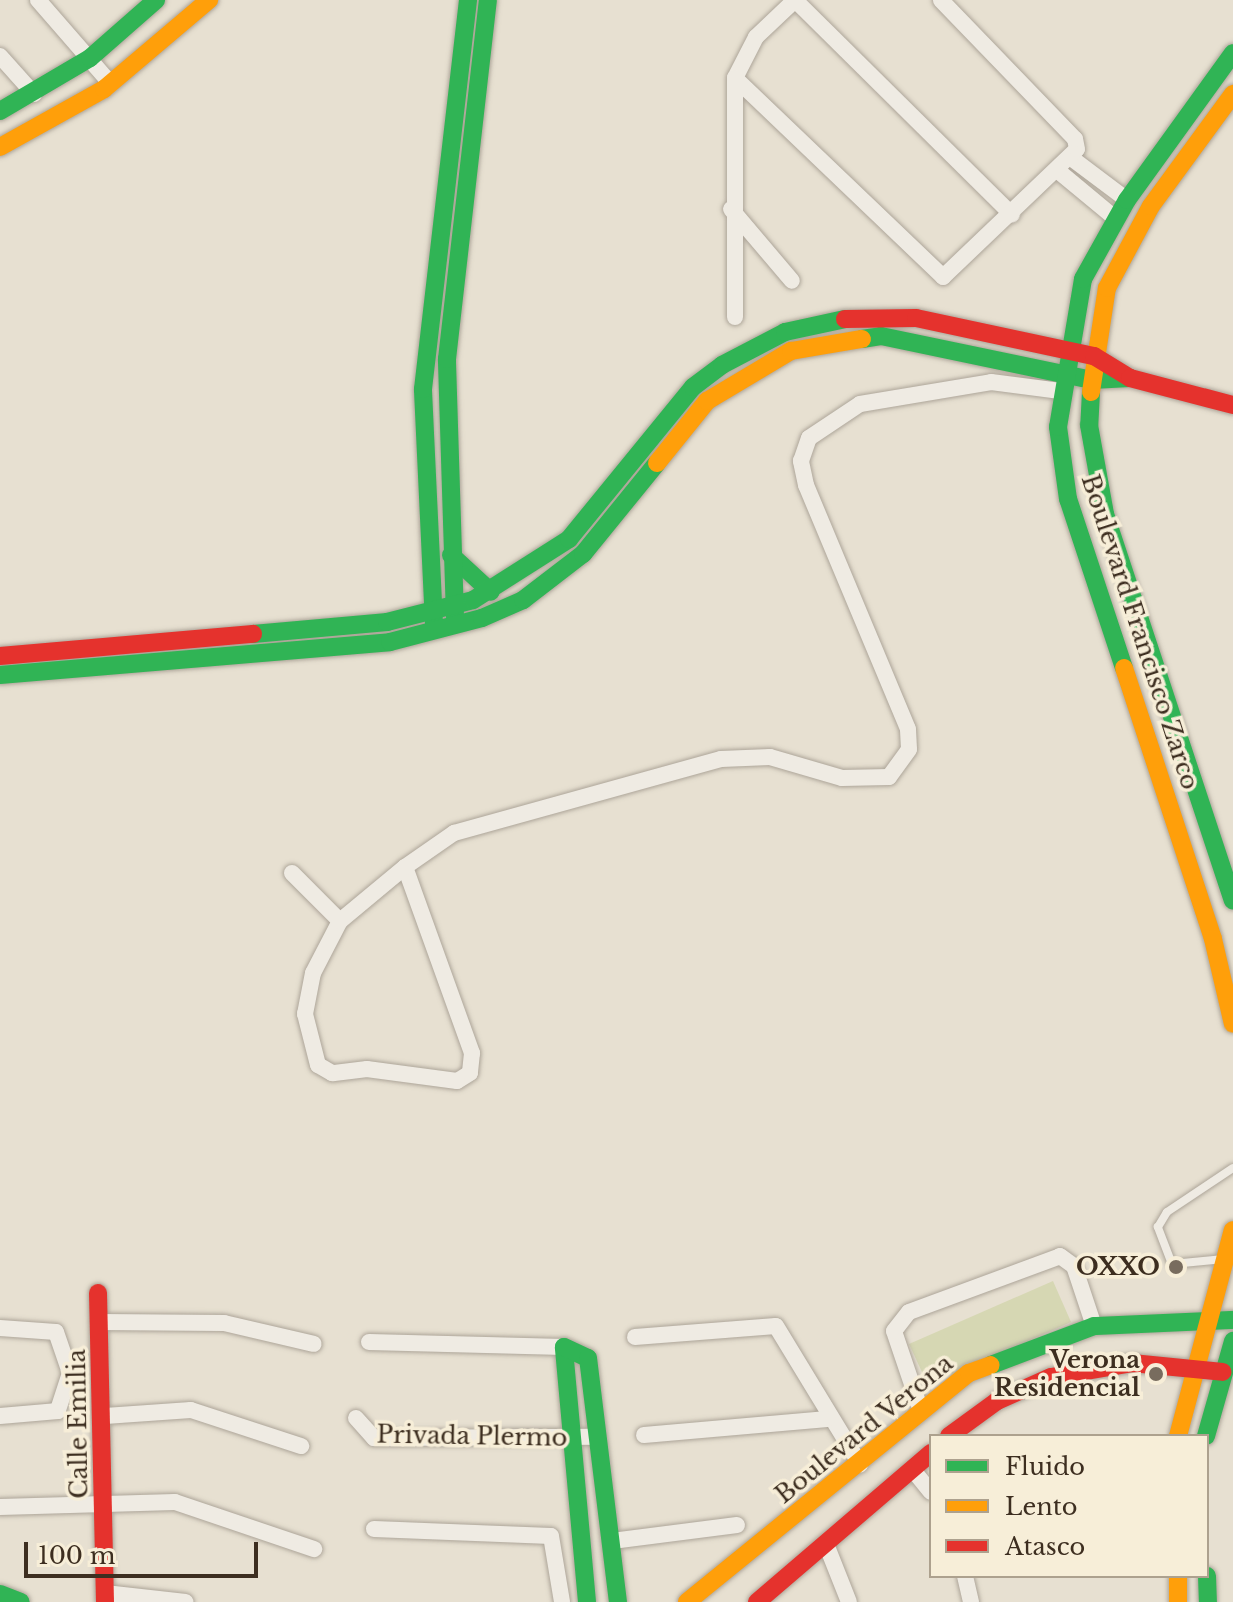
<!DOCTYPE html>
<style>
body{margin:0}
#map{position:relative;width:1233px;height:1602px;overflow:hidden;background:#e7e0d1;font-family:"Libre Baskerville",serif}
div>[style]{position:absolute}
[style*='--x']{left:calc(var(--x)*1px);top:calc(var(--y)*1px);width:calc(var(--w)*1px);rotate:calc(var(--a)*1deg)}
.green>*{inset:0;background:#d6d7b3}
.roads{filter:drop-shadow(0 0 2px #ada599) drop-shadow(0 0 2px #ada599)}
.lane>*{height:8px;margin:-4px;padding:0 4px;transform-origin:4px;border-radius:4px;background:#efebe3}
.street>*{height:16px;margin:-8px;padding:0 8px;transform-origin:8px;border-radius:8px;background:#efebe3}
.fast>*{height:18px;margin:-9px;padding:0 9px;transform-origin:9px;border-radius:9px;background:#30b455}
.slow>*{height:18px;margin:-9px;padding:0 9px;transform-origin:9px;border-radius:9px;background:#ff9f0a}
.jam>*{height:18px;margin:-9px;padding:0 9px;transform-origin:9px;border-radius:9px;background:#e5322d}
.dots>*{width:22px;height:22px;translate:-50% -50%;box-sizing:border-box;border:4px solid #f7eed8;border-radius:50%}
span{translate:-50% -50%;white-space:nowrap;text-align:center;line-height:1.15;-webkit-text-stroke:7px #f7eed8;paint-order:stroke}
.street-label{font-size:24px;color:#3d2e20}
.poi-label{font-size:24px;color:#3d2e20;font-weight:700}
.right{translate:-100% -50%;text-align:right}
.legend{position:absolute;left:929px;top:1434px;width:280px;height:144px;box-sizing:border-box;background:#f7eed8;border:2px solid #ada18e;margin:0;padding:10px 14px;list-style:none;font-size:24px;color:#3d2e20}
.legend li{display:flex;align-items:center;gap:16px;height:40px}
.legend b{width:40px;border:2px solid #ada18e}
.scale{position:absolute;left:24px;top:1542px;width:234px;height:36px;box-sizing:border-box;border:4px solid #3d2e20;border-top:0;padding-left:10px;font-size:24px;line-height:28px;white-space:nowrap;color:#3d2e20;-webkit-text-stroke:6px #f7eed8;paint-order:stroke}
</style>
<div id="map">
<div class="green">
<i style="clip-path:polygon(1053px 1281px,1071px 1322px,928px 1385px,909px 1344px)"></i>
</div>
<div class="roads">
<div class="lane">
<i style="--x:1224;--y:1259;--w:52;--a:174.5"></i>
<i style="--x:1172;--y:1264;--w:40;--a:-111"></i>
<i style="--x:1158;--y:1227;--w:17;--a:-59"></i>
<i style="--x:1167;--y:1212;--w:79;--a:-33.7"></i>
</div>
<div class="street">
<i style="--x:38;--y:0;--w:111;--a:49"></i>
<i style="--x:795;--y:0;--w:305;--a:44.7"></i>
<i style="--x:0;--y:56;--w:51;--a:48.2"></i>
<i style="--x:735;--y:78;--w:46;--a:-62.9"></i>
<i style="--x:756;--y:37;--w:54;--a:-43.5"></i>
<i style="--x:1070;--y:157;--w:71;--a:37"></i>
<i style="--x:1057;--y:170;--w:77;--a:39.7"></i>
<i style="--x:731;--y:209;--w:94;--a:49.7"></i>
<i style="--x:735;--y:317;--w:239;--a:-90"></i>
<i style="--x:735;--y:78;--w:288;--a:43.7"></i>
<i style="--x:943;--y:277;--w:185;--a:-43.7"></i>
<i style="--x:1077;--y:149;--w:10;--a:-101"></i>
<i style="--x:1075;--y:139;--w:193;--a:-134"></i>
<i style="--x:405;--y:867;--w:198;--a:70.2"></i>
<i style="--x:472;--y:1053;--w:20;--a:96"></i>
<i style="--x:470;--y:1073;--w:15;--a:148"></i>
<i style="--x:457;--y:1081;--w:91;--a:-172.4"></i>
<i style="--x:367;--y:1069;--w:35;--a:173"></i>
<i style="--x:332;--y:1073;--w:16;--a:-150"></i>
<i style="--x:318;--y:1065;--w:53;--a:-104.3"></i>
<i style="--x:305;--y:1014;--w:42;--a:-79"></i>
<i style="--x:313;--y:973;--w:59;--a:-62.6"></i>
<i style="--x:340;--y:921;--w:85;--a:-39.7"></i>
<i style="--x:405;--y:867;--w:60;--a:-34.8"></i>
<i style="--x:454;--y:833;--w:277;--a:-15.5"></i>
<i style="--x:721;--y:759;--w:49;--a:-2.3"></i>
<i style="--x:770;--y:757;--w:75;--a:16.3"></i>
<i style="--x:842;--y:778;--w:47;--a:-1.2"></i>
<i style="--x:889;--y:777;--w:34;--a:-54"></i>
<i style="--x:909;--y:749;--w:20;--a:-93"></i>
<i style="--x:908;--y:729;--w:264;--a:-112.7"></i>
<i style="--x:806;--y:485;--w:25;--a:-102"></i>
<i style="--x:801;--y:461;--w:24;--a:-71"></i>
<i style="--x:809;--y:438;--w:61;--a:-33.7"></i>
<i style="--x:860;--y:404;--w:133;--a:-9.5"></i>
<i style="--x:991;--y:382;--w:70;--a:7.4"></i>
<i style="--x:292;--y:873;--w:68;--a:45"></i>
<i style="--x:100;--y:1322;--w:124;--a:0.5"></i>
<i style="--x:224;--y:1323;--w:92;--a:13.1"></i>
<i style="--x:0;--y:1328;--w:56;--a:4.1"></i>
<i style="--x:56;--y:1332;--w:43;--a:71.1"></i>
<i style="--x:70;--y:1373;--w:40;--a:108"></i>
<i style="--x:58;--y:1411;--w:58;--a:175.1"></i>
<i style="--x:635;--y:1337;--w:141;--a:-4.5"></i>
<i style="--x:776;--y:1326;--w:162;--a:58.7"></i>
<i style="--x:369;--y:1342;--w:195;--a:1.5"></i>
<i style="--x:920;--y:1408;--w:81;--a:-108.7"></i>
<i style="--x:894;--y:1331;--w:24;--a:-52"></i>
<i style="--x:909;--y:1312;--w:161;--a:-20.3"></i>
<i style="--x:1060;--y:1256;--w:17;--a:36"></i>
<i style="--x:1074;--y:1266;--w:63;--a:71.6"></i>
<i style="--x:105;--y:1416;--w:86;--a:-4"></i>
<i style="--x:191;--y:1410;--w:116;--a:18.1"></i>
<i style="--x:356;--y:1418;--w:27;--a:48"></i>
<i style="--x:374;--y:1438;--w:224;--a:-0.3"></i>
<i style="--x:644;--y:1435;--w:184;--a:-5"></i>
<i style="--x:913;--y:1470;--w:28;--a:51"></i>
<i style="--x:0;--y:1507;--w:175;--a:-1.6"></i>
<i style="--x:175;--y:1502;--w:147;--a:18.7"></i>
<i style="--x:374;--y:1529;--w:177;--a:2.3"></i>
<i style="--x:551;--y:1536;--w:67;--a:80.5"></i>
<i style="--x:612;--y:1541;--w:126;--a:-7.3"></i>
<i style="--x:826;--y:1544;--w:62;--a:68.4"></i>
<i style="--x:965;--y:1576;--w:27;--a:77"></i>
<i style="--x:105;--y:1593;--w:81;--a:6.4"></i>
</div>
<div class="fast">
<i style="--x:0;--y:111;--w:104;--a:-30.5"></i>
<i style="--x:90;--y:58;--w:88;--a:-41.3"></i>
<i style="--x:862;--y:339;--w:19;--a:-9"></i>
<i style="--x:881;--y:336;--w:216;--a:11.8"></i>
<i style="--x:1092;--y:380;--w:38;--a:-3"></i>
<i style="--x:1091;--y:392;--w:33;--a:93"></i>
<i style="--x:1089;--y:425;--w:90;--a:79.8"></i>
<i style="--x:1105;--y:514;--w:407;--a:71.7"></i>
<i style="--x:451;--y:555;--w:54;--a:42.8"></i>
<i style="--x:455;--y:617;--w:258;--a:-91.8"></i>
<i style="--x:447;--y:359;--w:361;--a:-83.5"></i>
<i style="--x:434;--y:624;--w:235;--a:-92.7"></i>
<i style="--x:423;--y:389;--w:392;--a:-83.4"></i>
<i style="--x:253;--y:634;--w:135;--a:-5.1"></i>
<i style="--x:387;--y:622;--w:89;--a:-14.3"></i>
<i style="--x:473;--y:600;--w:114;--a:-32.4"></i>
<i style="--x:569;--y:539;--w:196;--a:-50.8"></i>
<i style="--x:693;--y:387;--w:36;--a:-37"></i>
<i style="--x:722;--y:365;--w:71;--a:-27.6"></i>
<i style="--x:785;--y:332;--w:61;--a:-12.2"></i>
<i style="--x:1124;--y:668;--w:178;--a:-108.3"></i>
<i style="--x:1068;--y:499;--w:73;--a:-97.9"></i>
<i style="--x:1058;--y:427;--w:150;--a:-80.4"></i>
<i style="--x:1083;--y:279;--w:90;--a:-60.9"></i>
<i style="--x:1127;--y:200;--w:181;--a:-54.2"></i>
<i style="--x:0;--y:675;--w:391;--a:-4.8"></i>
<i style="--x:390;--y:642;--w:95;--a:-14.6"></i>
<i style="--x:482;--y:618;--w:45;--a:-23.7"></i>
<i style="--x:523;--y:600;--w:76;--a:-37.5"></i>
<i style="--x:583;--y:554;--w:117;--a:-50.9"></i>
<i style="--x:991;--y:1365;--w:110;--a:-20.7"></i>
<i style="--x:1094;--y:1326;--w:139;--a:-2.5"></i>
<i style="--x:1206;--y:1436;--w:99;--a:-74.1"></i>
<i style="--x:1207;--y:1576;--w:26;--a:88"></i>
<i style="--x:0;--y:1594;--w:22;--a:21"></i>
<i style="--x:587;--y:1602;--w:256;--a:-95.2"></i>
<i style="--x:564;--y:1347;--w:26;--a:25"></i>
<i style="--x:588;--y:1358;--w:246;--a:83"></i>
</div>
<div class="slow">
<i style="--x:0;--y:147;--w:119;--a:-29.1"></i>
<i style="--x:104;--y:89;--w:138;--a:-40.3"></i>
<i style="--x:1091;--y:392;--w:105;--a:-81.3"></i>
<i style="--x:1107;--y:288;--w:93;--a:-61.8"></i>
<i style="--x:1151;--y:206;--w:139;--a:-53.8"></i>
<i style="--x:657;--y:463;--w:80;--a:-51.1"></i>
<i style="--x:707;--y:401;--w:98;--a:-30.8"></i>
<i style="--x:791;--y:351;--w:72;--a:-9.6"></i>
<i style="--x:1124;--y:668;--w:285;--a:71.8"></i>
<i style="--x:1213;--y:939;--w:87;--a:76.8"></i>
<i style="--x:1178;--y:1436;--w:213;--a:-75.1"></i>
<i style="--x:1178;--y:1576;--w:26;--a:90"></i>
<i style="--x:687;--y:1602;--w:363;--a:-39.1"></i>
<i style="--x:969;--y:1373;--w:23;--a:-20"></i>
</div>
<div class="jam">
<i style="--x:845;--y:319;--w:71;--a:-0.8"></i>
<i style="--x:916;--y:318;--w:182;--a:12.1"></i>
<i style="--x:1094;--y:356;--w:42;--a:31.4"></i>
<i style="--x:1130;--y:378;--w:106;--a:14.7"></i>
<i style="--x:0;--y:656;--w:254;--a:-5"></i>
<i style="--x:98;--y:1293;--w:309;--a:88.7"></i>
<i style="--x:949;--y:1436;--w:59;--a:-36.1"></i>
<i style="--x:997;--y:1401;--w:59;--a:-24"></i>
<i style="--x:1051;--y:1377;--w:82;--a:-9.8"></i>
<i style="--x:1132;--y:1363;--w:91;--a:5.6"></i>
<i style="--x:757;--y:1602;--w:229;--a:-40.6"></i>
</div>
</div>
<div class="dots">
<i style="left:1176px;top:1267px;background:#786c5e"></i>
<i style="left:1156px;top:1374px;background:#786c5e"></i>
</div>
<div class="street-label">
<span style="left:1140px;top:632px;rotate:72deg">Boulevard Francisco Zarco</span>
<span style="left:78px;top:1424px;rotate:-91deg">Calle Emilia</span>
<span style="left:864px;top:1429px;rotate:-39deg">Boulevard Verona</span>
<span style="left:472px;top:1436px;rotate:1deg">Privada Plermo</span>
</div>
<div class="poi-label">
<span class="right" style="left:1160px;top:1267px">OXXO</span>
<span class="right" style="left:1140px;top:1374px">Verona<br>Residencial</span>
</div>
<ul class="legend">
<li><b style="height:10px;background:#30b455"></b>Fluido</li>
<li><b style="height:10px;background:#ff9f0a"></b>Lento</li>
<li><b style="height:10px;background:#e5322d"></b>Atasco</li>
</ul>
<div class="scale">100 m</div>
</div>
